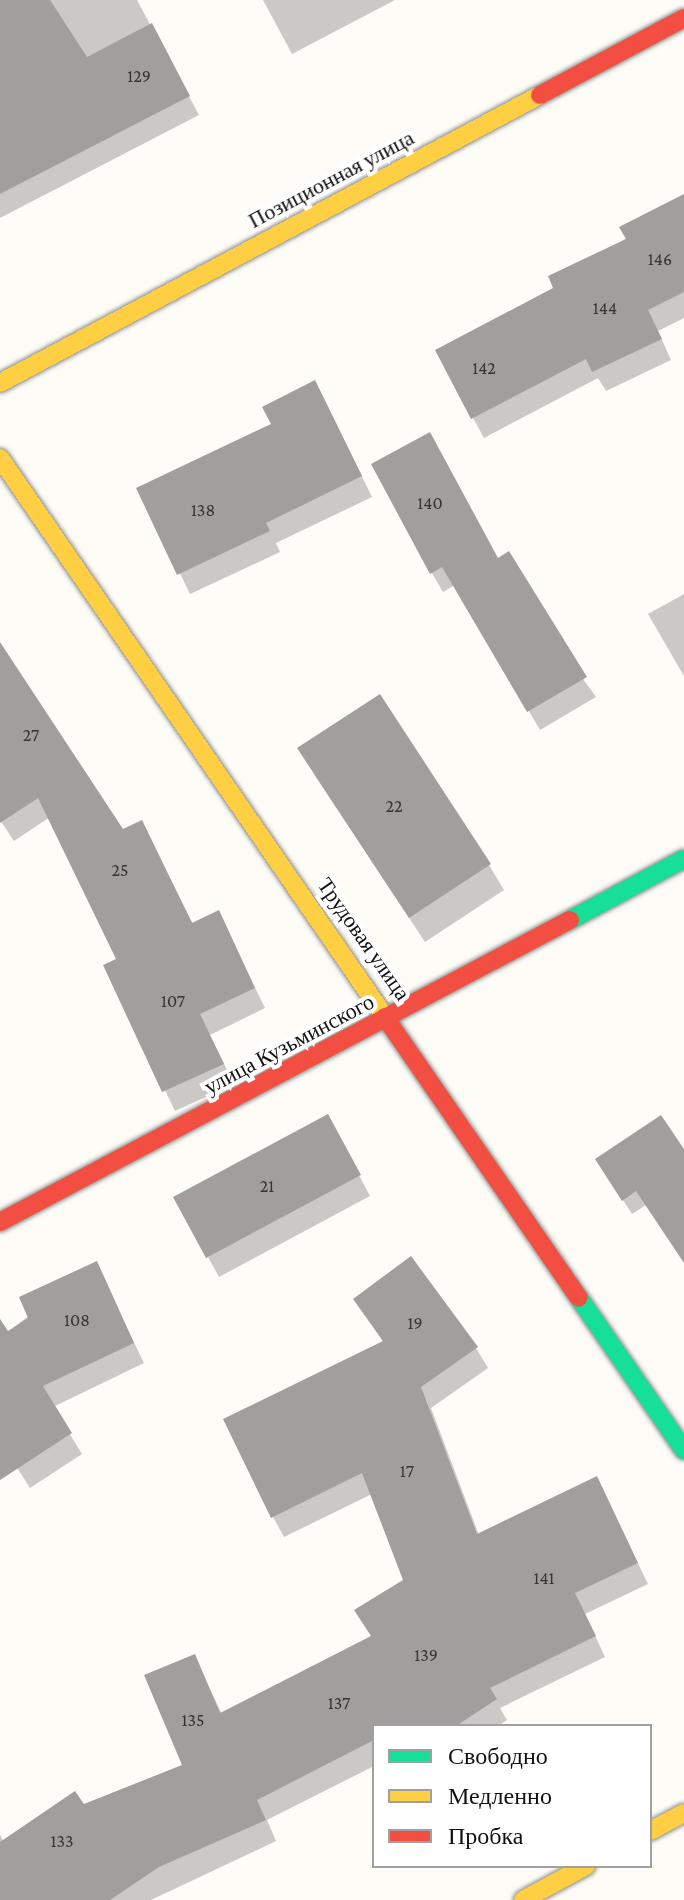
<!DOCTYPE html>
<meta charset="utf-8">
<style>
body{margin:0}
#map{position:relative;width:684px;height:1900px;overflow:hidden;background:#fdfcf7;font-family:"Crimson Pro",serif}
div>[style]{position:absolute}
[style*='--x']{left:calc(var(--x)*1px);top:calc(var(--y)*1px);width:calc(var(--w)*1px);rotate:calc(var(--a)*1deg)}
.shadow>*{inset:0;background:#0003}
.building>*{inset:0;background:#a19f9c}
.roads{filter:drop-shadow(0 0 2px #8e8d8b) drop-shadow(0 0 2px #8e8d8b)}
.fast>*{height:18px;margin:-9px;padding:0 9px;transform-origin:9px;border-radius:9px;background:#16e098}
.slow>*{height:18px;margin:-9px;padding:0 9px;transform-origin:9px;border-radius:9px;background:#ffcf43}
.jam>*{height:18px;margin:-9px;padding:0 9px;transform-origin:9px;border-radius:9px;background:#f24e42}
span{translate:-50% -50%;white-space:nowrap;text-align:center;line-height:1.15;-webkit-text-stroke:8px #fff;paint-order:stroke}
.number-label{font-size:18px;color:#353434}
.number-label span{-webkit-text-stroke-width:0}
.street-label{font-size:22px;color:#111}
.legend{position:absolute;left:372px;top:1724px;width:280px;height:144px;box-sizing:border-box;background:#fff;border:2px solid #a0a0a0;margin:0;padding:10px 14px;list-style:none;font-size:24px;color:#111}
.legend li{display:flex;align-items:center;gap:16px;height:40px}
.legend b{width:40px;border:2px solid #a0a0a0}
</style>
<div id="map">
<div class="shadow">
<i style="clip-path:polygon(0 0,137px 0,199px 115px,0 218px)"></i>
<i style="clip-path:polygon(263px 0,395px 0,292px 54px)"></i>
<i style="clip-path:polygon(684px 196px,684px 318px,658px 331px,671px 360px,606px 391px,598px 378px,484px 438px,473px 418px,556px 289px)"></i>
<i style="clip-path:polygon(326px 403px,372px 497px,276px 543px,280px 552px,190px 594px,139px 489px)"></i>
<i style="clip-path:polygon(429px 435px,498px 560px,596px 697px,540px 730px,455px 585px,443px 592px,432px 573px)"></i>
<i style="clip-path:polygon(684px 594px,684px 676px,648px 614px)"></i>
<i style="clip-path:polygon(0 704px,123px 831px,141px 822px,193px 924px,218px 912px,265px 1008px,210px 1035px,234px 1084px,175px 1111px,105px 966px,119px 960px,50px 817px,14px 841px,0 820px)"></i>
<i style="clip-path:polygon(314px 774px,489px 865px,504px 890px,425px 942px)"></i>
<i style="clip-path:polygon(339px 1137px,370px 1196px,219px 1277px,208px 1257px)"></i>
<i style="clip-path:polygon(684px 1153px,684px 1262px,646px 1205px,632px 1214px,606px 1174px)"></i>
<i style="clip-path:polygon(96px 1264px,144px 1363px,53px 1407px,82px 1454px,30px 1488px,0 1441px,0 1338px)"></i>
<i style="clip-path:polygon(355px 1299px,476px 1348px,488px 1368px,431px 1408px,479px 1535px,607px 1499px,648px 1584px,585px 1614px,605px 1657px,500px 1708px,507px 1720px,498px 1726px,374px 1726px,374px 1766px,267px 1820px,276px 1841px,151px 1900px,0 1900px,0 1835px,4px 1842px,185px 1767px,194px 1656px,222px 1714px,372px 1638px,405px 1580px,372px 1494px,284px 1537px,273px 1517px,384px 1343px)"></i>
</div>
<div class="building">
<i style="clip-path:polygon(0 0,50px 0,87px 57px,152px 23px,190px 96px,0 194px)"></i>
<i style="clip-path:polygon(684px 194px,684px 292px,648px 310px,662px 339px,592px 372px,586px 359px,471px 419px,435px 350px,553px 288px,548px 276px,626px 239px,619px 227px)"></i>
<i style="clip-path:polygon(315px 380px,362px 476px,266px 523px,270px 531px,177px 575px,136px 488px,271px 424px,262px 407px)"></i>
<i style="clip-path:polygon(430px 432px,498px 558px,509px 551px,587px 677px,527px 712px,442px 567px,430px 574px,371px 464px)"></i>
<i style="clip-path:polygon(0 642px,123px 829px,142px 820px,192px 923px,219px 910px,255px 988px,200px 1014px,224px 1064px,162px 1092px,103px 965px,116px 959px,38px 798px,0 823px)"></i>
<i style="clip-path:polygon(380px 694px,491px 864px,409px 918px,297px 748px)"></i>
<i style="clip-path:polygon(328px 1114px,361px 1175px,206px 1258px,173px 1197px)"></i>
<i style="clip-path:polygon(661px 1115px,684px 1149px,684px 1263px,636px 1191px,622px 1201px,595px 1159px)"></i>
<i style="clip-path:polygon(411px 1256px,478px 1347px,421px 1387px,477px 1534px,597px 1476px,638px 1563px,575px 1593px,596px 1636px,490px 1688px,497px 1699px,456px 1726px,374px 1726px,374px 1740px,257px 1800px,266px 1820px,159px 1867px,110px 1900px,0 1900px,0 1842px,75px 1791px,84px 1804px,182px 1765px,144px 1675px,195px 1654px,220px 1713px,371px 1636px,354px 1610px,403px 1580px,362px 1473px,271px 1518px,223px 1419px,383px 1341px,353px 1299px)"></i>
<i style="clip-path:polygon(97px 1261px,134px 1343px,43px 1386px,72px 1433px,0 1480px,0 1319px,8px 1331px,28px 1318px,19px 1297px)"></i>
</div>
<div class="roads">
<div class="fast">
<i style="--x:570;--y:920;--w:129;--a:-28.2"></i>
<i style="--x:579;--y:1298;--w:185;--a:55.4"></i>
</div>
<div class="slow">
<i style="--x:0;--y:383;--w:612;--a:-28.07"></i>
<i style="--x:0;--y:458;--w:679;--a:55.44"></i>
<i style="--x:650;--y:1831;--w:38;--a:-28"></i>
<i style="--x:523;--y:1900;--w:72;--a:-28.4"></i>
</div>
<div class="jam">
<i style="--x:540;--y:95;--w:163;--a:-28.1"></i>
<i style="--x:385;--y:1017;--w:341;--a:55.4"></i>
<i style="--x:0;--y:1222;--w:645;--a:-27.92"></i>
</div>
</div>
<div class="number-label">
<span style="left:139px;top:76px">129</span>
<span style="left:660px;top:259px">146</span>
<span style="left:605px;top:308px">144</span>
<span style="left:484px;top:368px">142</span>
<span style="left:430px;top:503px">140</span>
<span style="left:203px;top:510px">138</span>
<span style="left:31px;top:735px">27</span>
<span style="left:394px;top:806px">22</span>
<span style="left:120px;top:870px">25</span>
<span style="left:173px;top:1001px">107</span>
<span style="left:267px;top:1186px">21</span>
<span style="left:77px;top:1320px">108</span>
<span style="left:415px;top:1323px">19</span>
<span style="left:407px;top:1471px">17</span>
<span style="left:544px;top:1578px">141</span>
<span style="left:426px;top:1655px">139</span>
<span style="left:339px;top:1703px">137</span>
<span style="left:193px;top:1720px">135</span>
<span style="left:62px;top:1841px">133</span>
</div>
<div class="street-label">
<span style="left:331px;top:179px;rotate:-28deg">Позиционная улица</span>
<span style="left:364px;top:939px;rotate:55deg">Трудовая улица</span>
<span style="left:289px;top:1044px;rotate:-28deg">улица Кузьминского</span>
</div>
<ul class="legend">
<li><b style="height:10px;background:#16e098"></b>Свободно</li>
<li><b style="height:10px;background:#ffcf43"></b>Медленно</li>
<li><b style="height:10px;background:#f24e42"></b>Пробка</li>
</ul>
</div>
